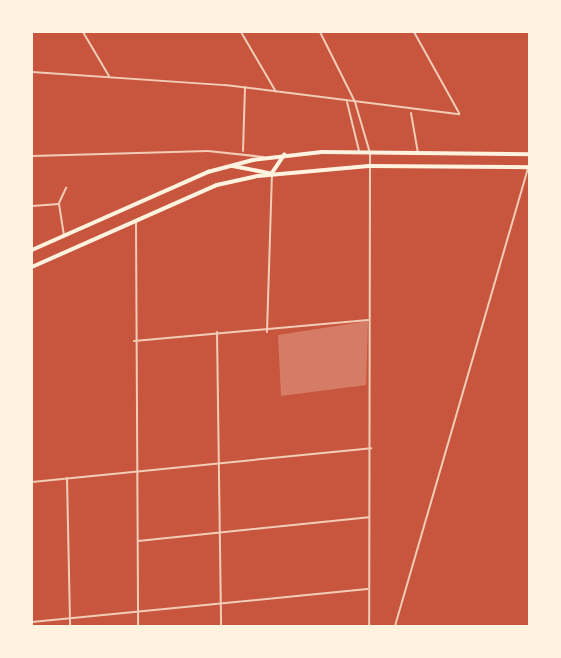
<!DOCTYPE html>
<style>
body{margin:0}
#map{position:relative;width:561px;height:658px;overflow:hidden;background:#c8553d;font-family:Ubuntu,sans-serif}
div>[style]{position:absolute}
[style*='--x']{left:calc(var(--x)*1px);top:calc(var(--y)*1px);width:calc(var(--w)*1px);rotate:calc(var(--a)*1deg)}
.building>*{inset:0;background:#d67c66}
.minor>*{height:2px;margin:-1px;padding:0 1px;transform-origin:1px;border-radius:1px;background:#f1ccb7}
.primary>*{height:3.5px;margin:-1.75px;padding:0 1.75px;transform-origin:1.75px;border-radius:1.75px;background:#fff3e0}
span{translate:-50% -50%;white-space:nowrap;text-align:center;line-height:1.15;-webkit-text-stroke:5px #fff3e0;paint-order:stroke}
.frame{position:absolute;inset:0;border:33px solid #fff3e0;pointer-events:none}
</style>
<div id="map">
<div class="building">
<i style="clip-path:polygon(368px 321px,366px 385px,281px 396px,278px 335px)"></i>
</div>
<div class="minor">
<i style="--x:83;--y:32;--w:51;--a:59.4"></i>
<i style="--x:241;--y:32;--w:69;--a:59.7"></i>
<i style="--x:320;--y:32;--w:78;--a:63.4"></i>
<i style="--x:355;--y:102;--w:53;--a:73.6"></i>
<i style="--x:370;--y:153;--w:473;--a:90.1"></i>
<i style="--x:414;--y:32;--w:93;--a:60.9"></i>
<i style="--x:32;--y:72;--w:193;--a:3.9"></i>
<i style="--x:225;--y:85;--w:236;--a:7.1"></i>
<i style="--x:347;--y:102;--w:50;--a:76.2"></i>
<i style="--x:411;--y:113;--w:41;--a:80.1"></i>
<i style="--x:243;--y:151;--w:64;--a:-88.2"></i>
<i style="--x:32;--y:156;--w:176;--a:-1.6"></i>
<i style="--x:208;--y:151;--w:56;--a:6.1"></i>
<i style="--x:59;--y:203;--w:17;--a:-65"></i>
<i style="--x:32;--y:206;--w:27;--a:-4"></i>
<i style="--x:59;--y:204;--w:31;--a:81"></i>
<i style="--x:136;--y:222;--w:404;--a:89.7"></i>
<i style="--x:217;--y:332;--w:294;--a:89.2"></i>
<i style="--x:267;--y:332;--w:158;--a:-88.2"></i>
<i style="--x:134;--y:341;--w:235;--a:-5.1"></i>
<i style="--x:67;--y:478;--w:148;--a:88.8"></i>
<i style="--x:32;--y:482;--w:341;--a:-5.7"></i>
<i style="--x:138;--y:541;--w:232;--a:-5.9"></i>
<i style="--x:32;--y:622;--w:337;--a:-5.6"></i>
<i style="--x:395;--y:626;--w:477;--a:-73.8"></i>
</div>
<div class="primary">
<i style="--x:233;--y:166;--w:38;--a:11"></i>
<i style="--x:272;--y:173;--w:22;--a:-56"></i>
<i style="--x:32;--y:250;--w:193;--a:-23.9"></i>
<i style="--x:208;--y:172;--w:47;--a:-14.9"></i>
<i style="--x:253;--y:160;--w:69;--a:-6.6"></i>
<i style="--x:322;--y:152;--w:208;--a:0.6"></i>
<i style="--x:32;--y:267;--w:202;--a:-23.9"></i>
<i style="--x:217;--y:185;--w:42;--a:-12.4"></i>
<i style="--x:258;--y:176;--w:111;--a:-5.1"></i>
<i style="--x:369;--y:166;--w:161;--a:0.4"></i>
</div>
<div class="frame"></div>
</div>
